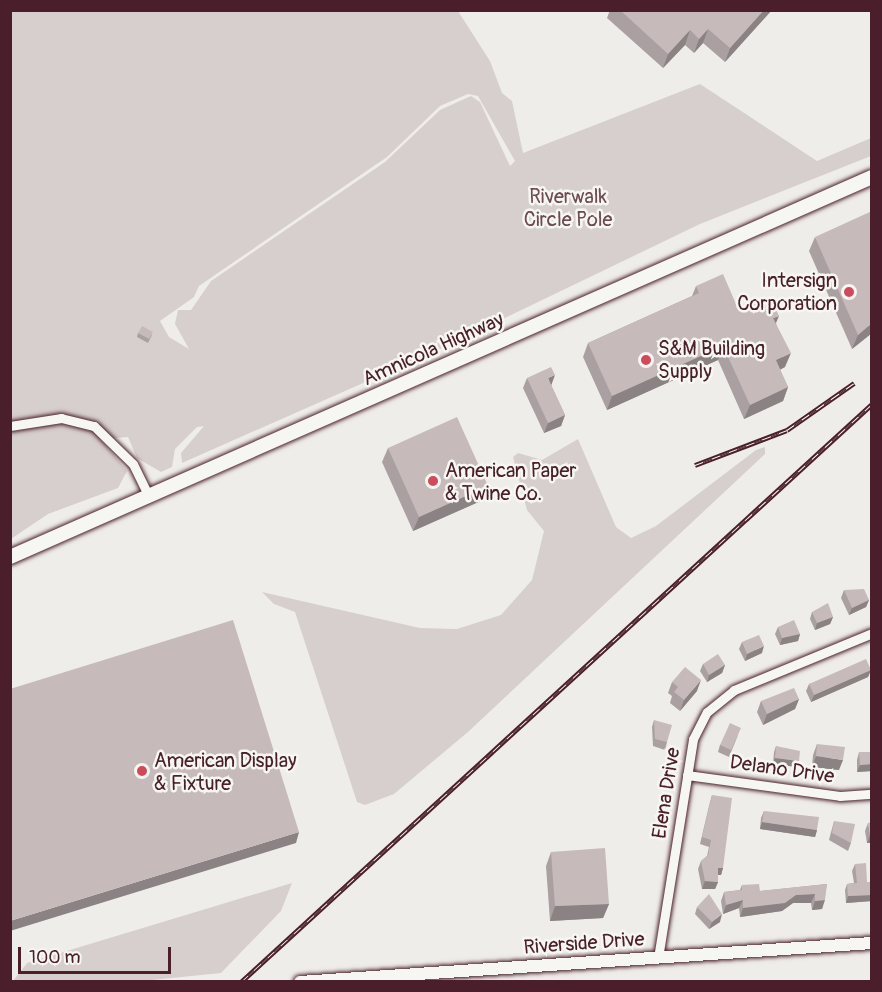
<!DOCTYPE html>
<style>
body{margin:0}
#map{position:relative;width:882px;height:992px;overflow:hidden;background:#efedea;font-family:Pangolin,sans-serif}
div>[style]{position:absolute}
[style*='--x']{left:calc(var(--x)*1px);top:calc(var(--y)*1px);width:calc(var(--w)*1px);rotate:calc(var(--a)*1deg)}
.green>*{inset:0;background:#d7cfce}
.roads{filter:drop-shadow(0 0 2px #4a1f2b) drop-shadow(0 0 2px #4a1f2b)}
.street>*{height:9px;margin:-4.5px;padding:0 4.5px;transform-origin:4.5px;border-radius:4.5px;background:#f6f6f2}
.secondary>*{height:12px;margin:-6px;padding:0 6px;transform-origin:6px;border-radius:6px;background:#f6f6f2}
.primary>*{height:14px;margin:-7px;padding:0 7px;transform-origin:7px;border-radius:7px;background:#f6f6f2}
.rail>*{height:5px;margin-top:-2.5px;transform-origin:0;background:repeating-linear-gradient(90deg,#f6f6f2 0 9px,#4a1f2b 0 18px);box-sizing:border-box;border-block:2px solid #4a1f2b}
.wall>*{inset:0;background:#aaa0a1}
.shaded-wall>*{inset:0;background:#8b8283}
.building>*{inset:0;background:#c6babb}
.dots>*{width:16px;height:16px;translate:-50% -50%;box-sizing:border-box;border:3px solid #f6f6f2;border-radius:50%}
span{translate:-50% -50%;white-space:nowrap;text-align:center;line-height:1.15;-webkit-text-stroke:5px #f6f6f2;paint-order:stroke}
.park-label{font-size:20px;color:#6d4b54}
.poi-label{font-size:20px;color:#4a1f2b}
.right{translate:-100% -50%;text-align:right}
.left{translate:0 -50%;text-align:left}
.street-label{font-size:20px;color:#4a1f2b}
.frame{position:absolute;inset:0;border:12px solid #4a1f2b;pointer-events:none}
.scale{position:absolute;left:18px;top:947px;width:153px;height:27px;box-sizing:border-box;border:3px solid #4a1f2b;border-top:0;padding-left:8px;font-size:18px;line-height:21px;white-space:nowrap;color:#4a1f2b;-webkit-text-stroke:4px #f6f6f2;paint-order:stroke}
</style>
<div id="map">
<div class="green">
<i style="clip-path:polygon(evenodd,11px 11px,458px 11px,490px 61px,502px 93px,512px 101px,523px 153px,700px 84px,817px 161px,871px 138px,871px 156px,700px 224px,447px 346px,182px 463px,181px 453px,204px 426px,197px 427px,175px 449px,172px 467px,161px 472px,137px 458px,128px 437px,100px 439px,127px 471px,118px 488px,48px 514px,11px 539px,11px 11px,468px 94px,478px 96px,515px 161px,510px 166px,480px 102px,471px 96px,440px 110px,385px 162px,211px 281px,191px 310px,178px 310px,175px 324px,189px 349px,169px 337px,160px 321px,194px 297px,199px 286px,387px 157px,440px 106px,468px 94px)"></i>
<i style="clip-path:polygon(578px 439px,616px 527px,631px 538px,656px 526px,756px 450px,765px 447px,765px 454px,468px 732px,394px 794px,365px 805px,357px 802px,295px 612px,274px 604px,262px 592px,420px 628px,457px 629px,501px 615px,532px 580px,544px 531px,527px 510px,513px 457px,518px 453px,542px 460px)"></i>
<i style="clip-path:polygon(292px 883px,281px 911px,221px 973px,132px 982px,13px 981px,27px 963px)"></i>
</div>
<div class="roads">
<div class="street">
<i style="--x:10;--y:426;--w:52;--a:-8.9"></i>
<i style="--x:61;--y:418;--w:34;--a:14"></i>
<i style="--x:94;--y:426;--w:54;--a:44.3"></i>
<i style="--x:133;--y:464;--w:34;--a:64"></i>
<i style="--x:687;--y:775;--w:154;--a:7.8"></i>
<i style="--x:840;--y:796;--w:32;--a:-4"></i>
<i style="--x:658;--y:958;--w:222;--a:-80.9"></i>
<i style="--x:693;--y:739;--w:30;--a:-63"></i>
<i style="--x:707;--y:712;--w:35;--a:-39"></i>
<i style="--x:734;--y:690;--w:149;--a:-22.4"></i>
</div>
<div class="secondary">
<i style="--x:300;--y:982;--w:573;--a:-3.9"></i>
</div>
<div class="primary">
<i style="--x:10;--y:557;--w:942;--a:-23.79"></i>
</div>
</div>
<div class="rail">
<i style="--x:695;--y:465;--w:98;--a:-20.8"></i>
<i style="--x:787;--y:430;--w:82;--a:-35"></i>
<i style="--x:241;--y:982;--w:856;--a:-42.49"></i>
</div>
<div class="wall">
<i style="clip-path:polygon(610px 10px,772px 10px,725px 62px,703px 43px,694px 53px,685px 45px,663px 68px,607px 18px)"></i>
<i style="clip-path:polygon(815px 237px,872px 333px,852px 349px,809px 251px)"></i>
<i style="clip-path:polygon(696px 286px,739px 311px,776px 323px,785px 367px,780px 370px,788px 387px,783px 401px,744px 419px,718px 360px,607px 410px,583px 357px,588px 343px,692px 296px)"></i>
<i style="clip-path:polygon(138px 333px,152px 335px,148px 343px,137px 337px)"></i>
<i style="clip-path:polygon(527px 378px,551px 385px,565px 415px,561px 426px,544px 433px,523px 388px)"></i>
<i style="clip-path:polygon(388px 448px,488px 486px,483px 500px,413px 531px,382px 462px)"></i>
<i style="clip-path:polygon(844px 590px,869px 600px,866px 607px,849px 615px,841px 598px)"></i>
<i style="clip-path:polygon(812px 612px,833px 617px,830px 624px,815px 630px,810px 619px)"></i>
<i style="clip-path:polygon(778px 627px,800px 634px,798px 641px,780px 645px,775px 634px)"></i>
<i style="clip-path:polygon(742px 642px,762px 653px,745px 661px,739px 649px)"></i>
<i style="clip-path:polygon(703px 664px,725px 665px,722px 673px,707px 682px,700px 671px)"></i>
<i style="clip-path:polygon(871px 670px,868px 677px,811px 702px,806px 691px,809px 684px)"></i>
<i style="clip-path:polygon(672px 682px,697px 691px,680px 711px,670px 703px,672px 696px,668px 693px)"></i>
<i style="clip-path:polygon(799px 699px,795px 709px,763px 725px,757px 712px,761px 701px)"></i>
<i style="clip-path:polygon(654px 720px,667px 742px,665px 750px,653px 746px,652px 727px)"></i>
<i style="clip-path:polygon(738px 735px,729px 757px,718px 752px,720px 745px)"></i>
<i style="clip-path:polygon(817px 744px,839px 770px,812px 767px,813px 755px)"></i>
<i style="clip-path:polygon(776px 746px,797px 767px,773px 764px,774px 752px)"></i>
<i style="clip-path:polygon(859px 752px,872px 752px,872px 771px,857px 772px,857px 760px)"></i>
<i style="clip-path:polygon(712px 795px,723px 868px,721px 875px,718px 875px,718px 882px,715px 889px,702px 889px,698px 869px,701px 861px,707px 856px,709px 847px,700px 844px,710px 802px)"></i>
<i style="clip-path:polygon(764px 811px,817px 830px,815px 837px,760px 829px,761px 818px)"></i>
<i style="clip-path:polygon(834px 821px,851px 843px,848px 851px,829px 840px)"></i>
<i style="clip-path:polygon(868px 823px,872px 843px,867px 843px,865px 831px)"></i>
<i style="clip-path:polygon(551px 852px,609px 904px,603px 918px,550px 921px,546px 866px)"></i>
<i style="clip-path:polygon(855px 864px,867px 882px,872px 882px,872px 901px,846px 903px,845px 890px,847px 884px,854px 883px,852px 871px)"></i>
<i style="clip-path:polygon(827px 884px,822px 909px,812px 910px,811px 903px,793px 903px,782px 911px,740px 917px,739px 908px,723px 914px,721px 901px,724px 892px,740px 890px,742px 885px,760px 891px)"></i>
<i style="clip-path:polygon(697px 907px,720px 922px,709px 929px,695px 914px)"></i>
</div>
<div class="shaded-wall">
<i style="clip-path:polygon(764px 10px,772px 10px,725px 62px,730px 48px)"></i>
<i style="clip-path:polygon(708px 29px,703px 43px,694px 53px,699px 39px)"></i>
<i style="clip-path:polygon(690px 30px,685px 45px,663px 68px,668px 54px)"></i>
<i style="clip-path:polygon(779px 316px,773px 330px,773px 318px)"></i>
<i style="clip-path:polygon(872px 323px,872px 333px,852px 349px,858px 335px)"></i>
<i style="clip-path:polygon(723px 346px,718px 360px,607px 410px,612px 396px)"></i>
<i style="clip-path:polygon(791px 353px,785px 367px,770px 374px,776px 360px)"></i>
<i style="clip-path:polygon(555px 375px,551px 386px,548px 378px)"></i>
<i style="clip-path:polygon(788px 387px,783px 401px,744px 419px,750px 405px)"></i>
<i style="clip-path:polygon(565px 415px,561px 426px,544px 433px,548px 423px)"></i>
<i style="clip-path:polygon(488px 486px,483px 500px,413px 531px,419px 517px)"></i>
<i style="clip-path:polygon(869px 600px,866px 607px,849px 615px,852px 608px)"></i>
<i style="clip-path:polygon(833px 617px,830px 624px,815px 630px,817px 623px)"></i>
<i style="clip-path:polygon(800px 634px,798px 641px,780px 645px,782px 638px)"></i>
<i style="clip-path:polygon(764px 646px,762px 653px,745px 661px,747px 654px)"></i>
<i style="clip-path:polygon(725px 665px,722px 673px,707px 682px,709px 675px)"></i>
<i style="clip-path:polygon(871px 670px,868px 677px,811px 702px,814px 695px)"></i>
<i style="clip-path:polygon(701px 680px,697px 691px,680px 711px,684px 700px)"></i>
<i style="clip-path:polygon(799px 699px,795px 709px,763px 725px,767px 714px)"></i>
<i style="clip-path:polygon(816px 756px,843px 760px,839px 770px,812px 767px)"></i>
<i style="clip-path:polygon(775px 758px,799px 761px,797px 767px,773px 764px)"></i>
<i style="clip-path:polygon(872px 764px,872px 771px,857px 772px,860px 765px)"></i>
<i style="clip-path:polygon(762px 822px,817px 830px,815px 837px,760px 829px)"></i>
<i style="clip-path:polygon(299px 832px,296px 843px,10px 931px,10px 921px)"></i>
<i style="clip-path:polygon(870px 835px,872px 835px,872px 843px,867px 843px)"></i>
<i style="clip-path:polygon(718px 868px,723px 868px,721px 875px,715px 875px)"></i>
<i style="clip-path:polygon(705px 881px,718px 882px,715px 889px,702px 889px)"></i>
<i style="clip-path:polygon(815px 894px,811px 903px,793px 903px,782px 911px,740px 917px,743px 908px,796px 895px)"></i>
<i style="clip-path:polygon(872px 895px,872px 901px,846px 903px,848px 896px)"></i>
<i style="clip-path:polygon(743px 900px,739px 908px,723px 914px,726px 905px)"></i>
<i style="clip-path:polygon(825px 900px,822px 909px,812px 910px,815px 901px)"></i>
<i style="clip-path:polygon(609px 904px,603px 918px,550px 921px,555px 906px)"></i>
<i style="clip-path:polygon(722px 914px,720px 922px,709px 929px,712px 922px)"></i>
</div>
<div class="building">
<i style="clip-path:polygon(620px 10px,764px 10px,730px 48px,708px 29px,699px 39px,690px 30px,668px 54px)"></i>
<i style="clip-path:polygon(872px 211px,872px 323px,858px 335px,815px 237px)"></i>
<i style="clip-path:polygon(723px 274px,739px 311px,770px 297px,779px 316px,773px 318px,791px 353px,776px 360px,788px 387px,750px 405px,723px 346px,612px 396px,588px 343px,699px 293px,696px 286px)"></i>
<i style="clip-path:polygon(142px 326px,153px 332px,149px 339px,138px 333px)"></i>
<i style="clip-path:polygon(551px 367px,555px 375px,548px 378px,565px 415px,548px 423px,527px 378px)"></i>
<i style="clip-path:polygon(457px 417px,488px 486px,419px 517px,388px 448px)"></i>
<i style="clip-path:polygon(864px 589px,869px 600px,852px 608px,844px 590px)"></i>
<i style="clip-path:polygon(828px 603px,833px 617px,817px 623px,812px 612px)"></i>
<i style="clip-path:polygon(233px 620px,299px 832px,10px 921px,10px 689px)"></i>
<i style="clip-path:polygon(794px 620px,800px 634px,782px 638px,778px 627px)"></i>
<i style="clip-path:polygon(759px 635px,764px 646px,747px 654px,742px 642px)"></i>
<i style="clip-path:polygon(718px 654px,725px 665px,709px 675px,703px 664px)"></i>
<i style="clip-path:polygon(866px 659px,871px 670px,814px 695px,809px 684px)"></i>
<i style="clip-path:polygon(685px 667px,701px 680px,684px 700px,674px 692px,678px 687px,672px 682px)"></i>
<i style="clip-path:polygon(794px 688px,799px 699px,767px 714px,761px 701px)"></i>
<i style="clip-path:polygon(654px 720px,672px 725px,667px 742px,655px 739px)"></i>
<i style="clip-path:polygon(730px 723px,741px 728px,731px 750px,720px 745px)"></i>
<i style="clip-path:polygon(817px 744px,845px 747px,843px 760px,816px 756px)"></i>
<i style="clip-path:polygon(776px 746px,800px 751px,799px 761px,775px 758px)"></i>
<i style="clip-path:polygon(859px 752px,872px 752px,872px 764px,860px 765px)"></i>
<i style="clip-path:polygon(712px 795px,732px 798px,723px 868px,718px 868px,718px 882px,705px 881px,701px 861px,708px 855px,711px 840px,702px 837px)"></i>
<i style="clip-path:polygon(764px 811px,819px 817px,817px 830px,762px 822px)"></i>
<i style="clip-path:polygon(834px 821px,855px 824px,851px 843px,832px 833px)"></i>
<i style="clip-path:polygon(872px 822px,872px 835px,870px 835px,868px 823px)"></i>
<i style="clip-path:polygon(605px 848px,609px 904px,555px 906px,551px 852px)"></i>
<i style="clip-path:polygon(866px 863px,867px 882px,872px 882px,872px 895px,848px 896px,847px 884px,857px 883px,855px 864px)"></i>
<i style="clip-path:polygon(759px 884px,760px 891px,827px 884px,825px 900px,815px 901px,815px 894px,796px 895px,785px 903px,743px 908px,743px 900px,726px 905px,724px 892px,742px 890px,742px 885px)"></i>
<i style="clip-path:polygon(709px 894px,722px 914px,712px 922px,697px 907px)"></i>
</div>
<div class="dots">
<i style="left:849px;top:292px;background:#d1495b"></i>
<i style="left:646px;top:360px;background:#d1495b"></i>
<i style="left:433px;top:481px;background:#d1495b"></i>
<i style="left:142px;top:771px;background:#d1495b"></i>
</div>
<div class="park-label">
<span style="left:568px;top:208px">Riverwalk<br>Circle Pole</span>
</div>
<div class="poi-label">
<span class="right" style="left:837px;top:292px">Intersign<br>Corporation</span>
<span class="left" style="left:658px;top:360px">S&amp;M Building<br>Supply</span>
<span class="left" style="left:445px;top:482px">American Paper<br>&amp; Twine Co.</span>
<span class="left" style="left:154px;top:772px">American Display<br>&amp; Fixture</span>
</div>
<div class="street-label">
<span style="left:433px;top:349px;rotate:-24deg">Amnicola Highway</span>
<span style="left:782px;top:769px;rotate:8deg">Delano Drive</span>
<span style="left:666px;top:793px;rotate:-81deg">Elena Drive</span>
<span style="left:584px;top:943px;rotate:-4deg">Riverside Drive</span>
</div>
<div class="frame"></div>
<div class="scale">100 m</div>
</div>
